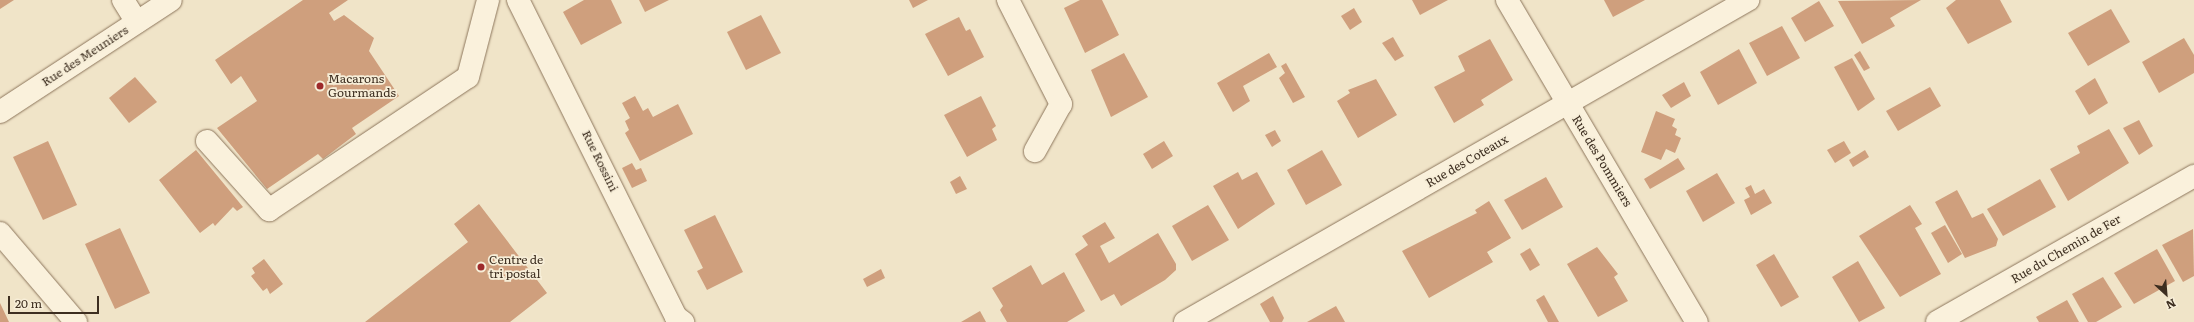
<!DOCTYPE html>
<style>
body{margin:0}
#map{position:relative;width:2194px;height:322px;overflow:hidden;background:#f0e4c8;font-family:Literata,serif}
div>[style]{position:absolute}
[style*='--x']{left:calc(var(--x)*1px);top:calc(var(--y)*1px);width:calc(var(--w)*1px);rotate:calc(var(--a)*1deg)}
.building>*{inset:0;background:#cf9f7d}
.roads{filter:drop-shadow(0 0 1px #8d765c) drop-shadow(0 0 1px #8d765c)}
.minor>*{height:22px;margin:-11px;padding:0 11px;transform-origin:11px;border-radius:11px;background:#faf1dc}
.dots>*{width:11px;height:11px;translate:-50% -50%;box-sizing:border-box;border:2px solid #f7eed8;border-radius:50%}
span{translate:-50% -50%;white-space:nowrap;text-align:center;line-height:1.15;-webkit-text-stroke:3.5px #f7eed8;paint-order:stroke}
.street-label{font-size:12px;color:#3d2e20}
.poi-label{font-size:12px;color:#3d2e20}
.left{translate:0 -50%;text-align:left}
.north{position:absolute;left:2146px;top:274px;width:40px;height:40px;-webkit-text-stroke:3px #f7eed8;paint-order:stroke;rotate:154deg;font-size:11px;font-weight:700;line-height:16px;text-align:center;color:#3d2e20}
.north::after{content:'';display:block;margin:auto;width:14px;height:18px;background:#3d2e20;clip-path:polygon(50% 0,100% 100%,50% 72%,0 100%)}
.scale{position:absolute;left:8px;top:296px;width:91px;height:18px;box-sizing:border-box;border:2px solid #3d2e20;border-top:0;padding-left:5px;font-size:12px;line-height:14px;white-space:nowrap;color:#3d2e20;-webkit-text-stroke:3px #f7eed8;paint-order:stroke}
</style>
<div id="map">
<div class="building">
<i style="clip-path:polygon(0 0,14px 0,0 9px)"></i>
<i style="clip-path:polygon(303px 0,348px 0,329px 13px,334px 21px,344px 15px,374px 38px,369px 51px,399px 96px,352px 128px,356px 134px,323px 159px,318px 154px,267px 189px,217px 128px,257px 101px,241px 76px,231px 84px,215px 60px)"></i>
<i style="clip-path:polygon(584px 0,611px 0,622px 23px,581px 45px,563px 12px)"></i>
<i style="clip-path:polygon(639px 0,669px 0,645px 12px)"></i>
<i style="clip-path:polygon(909px 0,928px 0,913px 8px)"></i>
<i style="clip-path:polygon(1080px 0,1102px 0,1119px 35px,1085px 53px,1064px 8px)"></i>
<i style="clip-path:polygon(1412px 0,1448px 0,1420px 15px)"></i>
<i style="clip-path:polygon(1604px 0,1645px 0,1613px 17px)"></i>
<i style="clip-path:polygon(1921px 0,1890px 18px,1895px 26px,1862px 44px,1838px 1px)"></i>
<i style="clip-path:polygon(1956px 0,2000px 0,2012px 22px,1968px 44px,1946px 8px)"></i>
<i style="clip-path:polygon(1819px 1px,1834px 26px,1805px 42px,1791px 18px)"></i>
<i style="clip-path:polygon(1354px 8px,1362px 22px,1350px 30px,1341px 16px)"></i>
<i style="clip-path:polygon(2111px 9px,2130px 42px,2088px 66px,2068px 33px)"></i>
<i style="clip-path:polygon(761px 15px,781px 53px,746px 70px,727px 32px)"></i>
<i style="clip-path:polygon(959px 17px,966px 31px,970px 29px,984px 57px,948px 76px,925px 34px)"></i>
<i style="clip-path:polygon(1782px 26px,1800px 58px,1767px 76px,1749px 43px)"></i>
<i style="clip-path:polygon(1393px 37px,1404px 56px,1395px 61px,1382px 43px)"></i>
<i style="clip-path:polygon(2184px 38px,2194px 55px,2194px 73px,2159px 93px,2142px 62px)"></i>
<i style="clip-path:polygon(1490px 39px,1513px 80px,1481px 100px,1484px 105px,1454px 123px,1434px 87px,1465px 71px,1458px 56px)"></i>
<i style="clip-path:polygon(1739px 49px,1757px 83px,1718px 105px,1700px 72px)"></i>
<i style="clip-path:polygon(1860px 51px,1870px 68px,1864px 71px,1854px 55px)"></i>
<i style="clip-path:polygon(1124px 53px,1148px 97px,1111px 117px,1091px 70px)"></i>
<i style="clip-path:polygon(1269px 53px,1277px 67px,1243px 86px,1250px 101px,1233px 112px,1217px 83px)"></i>
<i style="clip-path:polygon(1852px 58px,1875px 99px,1858px 111px,1834px 67px)"></i>
<i style="clip-path:polygon(1286px 63px,1305px 97px,1293px 103px,1279px 78px,1285px 73px,1281px 66px)"></i>
<i style="clip-path:polygon(135px 77px,157px 102px,129px 123px,109px 98px)"></i>
<i style="clip-path:polygon(2095px 78px,2108px 103px,2089px 115px,2075px 91px)"></i>
<i style="clip-path:polygon(1376px 79px,1397px 115px,1358px 138px,1337px 101px,1350px 93px,1348px 90px)"></i>
<i style="clip-path:polygon(1684px 82px,1691px 96px,1671px 108px,1662px 95px)"></i>
<i style="clip-path:polygon(1930px 87px,1941px 106px,1898px 131px,1886px 111px)"></i>
<i style="clip-path:polygon(635px 96px,643px 111px,648px 108px,653px 117px,678px 104px,693px 134px,640px 161px,625px 133px,629px 130px,625px 121px,630px 118px,622px 103px)"></i>
<i style="clip-path:polygon(981px 96px,996px 126px,992px 129px,997px 140px,967px 157px,944px 115px)"></i>
<i style="clip-path:polygon(1656px 111px,1675px 119px,1672px 126px,1677px 129px,1675px 135px,1681px 138px,1675px 153px,1666px 149px,1661px 160px,1641px 152px)"></i>
<i style="clip-path:polygon(2139px 120px,2153px 146px,2139px 155px,2123px 128px)"></i>
<i style="clip-path:polygon(2109px 129px,2129px 163px,2068px 201px,2050px 169px,2080px 153px,2077px 146px)"></i>
<i style="clip-path:polygon(1275px 130px,1281px 141px,1272px 147px,1265px 135px)"></i>
<i style="clip-path:polygon(48px 141px,77px 205px,43px 220px,13px 157px)"></i>
<i style="clip-path:polygon(1164px 141px,1173px 156px,1152px 169px,1143px 154px)"></i>
<i style="clip-path:polygon(1844px 141px,1851px 153px,1835px 163px,1827px 150px)"></i>
<i style="clip-path:polygon(196px 150px,243px 207px,237px 211px,233px 207px,215px 226px,213px 223px,200px 233px,159px 180px)"></i>
<i style="clip-path:polygon(1322px 150px,1342px 185px,1306px 205px,1287px 170px)"></i>
<i style="clip-path:polygon(1865px 150px,1869px 157px,1853px 167px,1849px 160px)"></i>
<i style="clip-path:polygon(1678px 158px,1685px 169px,1650px 189px,1644px 179px)"></i>
<i style="clip-path:polygon(632px 163px,636px 170px,641px 168px,647px 181px,632px 188px,622px 168px)"></i>
<i style="clip-path:polygon(1238px 172px,1242px 180px,1257px 172px,1275px 204px,1238px 229px,1213px 186px)"></i>
<i style="clip-path:polygon(1717px 173px,1735px 203px,1703px 222px,1686px 191px)"></i>
<i style="clip-path:polygon(960px 176px,967px 189px,956px 194px,950px 182px)"></i>
<i style="clip-path:polygon(1546px 177px,1563px 207px,1522px 230px,1504px 200px)"></i>
<i style="clip-path:polygon(2040px 179px,2056px 207px,2003px 236px,1987px 209px)"></i>
<i style="clip-path:polygon(1751px 185px,1755px 194px,1764px 189px,1772px 203px,1751px 215px,1744px 200px,1750px 197px,1745px 188px)"></i>
<i style="clip-path:polygon(1957px 190px,1972px 218px,1983px 213px,1998px 239px,1996px 246px,1965px 258px,1935px 202px)"></i>
<i style="clip-path:polygon(1489px 201px,1511px 238px,1487px 252px,1493px 262px,1429px 298px,1402px 251px,1477px 213px,1475px 210px)"></i>
<i style="clip-path:polygon(479px 204px,547px 293px,510px 322px,365px 322px,468px 242px,454px 224px)"></i>
<i style="clip-path:polygon(1208px 205px,1229px 240px,1192px 261px,1172px 226px)"></i>
<i style="clip-path:polygon(1910px 205px,1922px 224px,1915px 228px,1941px 274px,1900px 297px,1859px 236px)"></i>
<i style="clip-path:polygon(715px 215px,743px 272px,707px 290px,697px 271px,703px 268px,684px 230px)"></i>
<i style="clip-path:polygon(1105px 222px,1115px 238px,1100px 246px,1109px 263px,1158px 233px,1176px 264px,1176px 270px,1165px 280px,1121px 306px,1114px 294px,1101px 301px,1075px 254px,1088px 245px,1082px 236px)"></i>
<i style="clip-path:polygon(1945px 225px,1962px 254px,1948px 263px,1931px 233px)"></i>
<i style="clip-path:polygon(120px 228px,150px 293px,115px 309px,85px 244px)"></i>
<i style="clip-path:polygon(2193px 229px,2194px 276px,2183px 282px,2162px 245px)"></i>
<i style="clip-path:polygon(1597px 247px,1618px 274px,1614px 277px,1628px 301px,1598px 317px,1567px 264px)"></i>
<i style="clip-path:polygon(1530px 248px,1540px 265px,1530px 271px,1520px 254px)"></i>
<i style="clip-path:polygon(2157px 249px,2175px 281px,2134px 304px,2114px 273px)"></i>
<i style="clip-path:polygon(1774px 254px,1799px 297px,1781px 307px,1756px 265px)"></i>
<i style="clip-path:polygon(264px 259px,283px 284px,270px 294px,267px 288px,263px 291px,251px 276px,255px 273px,252px 268px)"></i>
<i style="clip-path:polygon(1858px 261px,1885px 308px,1859px 322px,1832px 277px)"></i>
<i style="clip-path:polygon(1031px 265px,1042px 285px,1064px 272px,1085px 311px,1067px 322px,1007px 322px,1000px 310px,1003px 306px,992px 288px)"></i>
<i style="clip-path:polygon(881px 269px,885px 278px,867px 287px,863px 279px)"></i>
<i style="clip-path:polygon(2103px 277px,2122px 307px,2096px 322px,2088px 322px,2072px 294px)"></i>
<i style="clip-path:polygon(1544px 295px,1559px 322px,1548px 322px,1536px 300px)"></i>
<i style="clip-path:polygon(1273px 296px,1284px 318px,1282px 322px,1270px 322px,1260px 304px)"></i>
<i style="clip-path:polygon(2067px 300px,2079px 322px,2039px 322px,2036px 317px)"></i>
<i style="clip-path:polygon(0 303px,9px 322px,0 322px)"></i>
<i style="clip-path:polygon(1336px 306px,1345px 322px,1307px 322px)"></i>
<i style="clip-path:polygon(980px 311px,986px 322px,961px 322px)"></i>
</div>
<div class="roads">
<div class="minor">
<i style="--x:123;--y:0;--w:26;--a:58"></i>
<i style="--x:518;--y:0;--w:354;--a:63.5"></i>
<i style="--x:676;--y:317;--w:9;--a:36"></i>
<i style="--x:1008;--y:0;--w:117;--a:63"></i>
<i style="--x:1061;--y:104;--w:54;--a:119"></i>
<i style="--x:1507;--y:0;--w:374;--a:59.5"></i>
<i style="--x:0;--y:112;--w:204;--a:-33.2"></i>
<i style="--x:207;--y:141;--w:93;--a:48.1"></i>
<i style="--x:269;--y:210;--w:239;--a:-33.8"></i>
<i style="--x:468;--y:77;--w:80;--a:-75.4"></i>
<i style="--x:0;--y:233;--w:117;--a:49.5"></i>
<i style="--x:1185;--y:322;--w:649;--a:-29.77"></i>
<i style="--x:1937;--y:322;--w:296;--a:-29.6"></i>
</div>
</div>
<div class="dots">
<i style="left:320px;top:86px;background:#9e2a2b"></i>
<i style="left:481px;top:267px;background:#9e2a2b"></i>
</div>
<div class="street-label">
<span style="left:85px;top:56px;rotate:-33deg">Rue des Meuniers</span>
<span style="left:600px;top:161px;rotate:64deg">Rue Rossini</span>
<span style="left:1467px;top:161px;rotate:-30deg">Rue des Coteaux</span>
<span style="left:1602px;top:161px;rotate:59deg">Rue des Pommiers</span>
<span style="left:2066px;top:249px;rotate:-30deg">Rue du Chemin de Fer</span>
</div>
<div class="poi-label">
<span class="left" style="left:328px;top:86px">Macarons<br>Gourmands</span>
<span class="left" style="left:489px;top:267px">Centre de<br>tri postal</span>
</div>
<div class="north">N</div>
<div class="scale">20 m</div>
</div>
